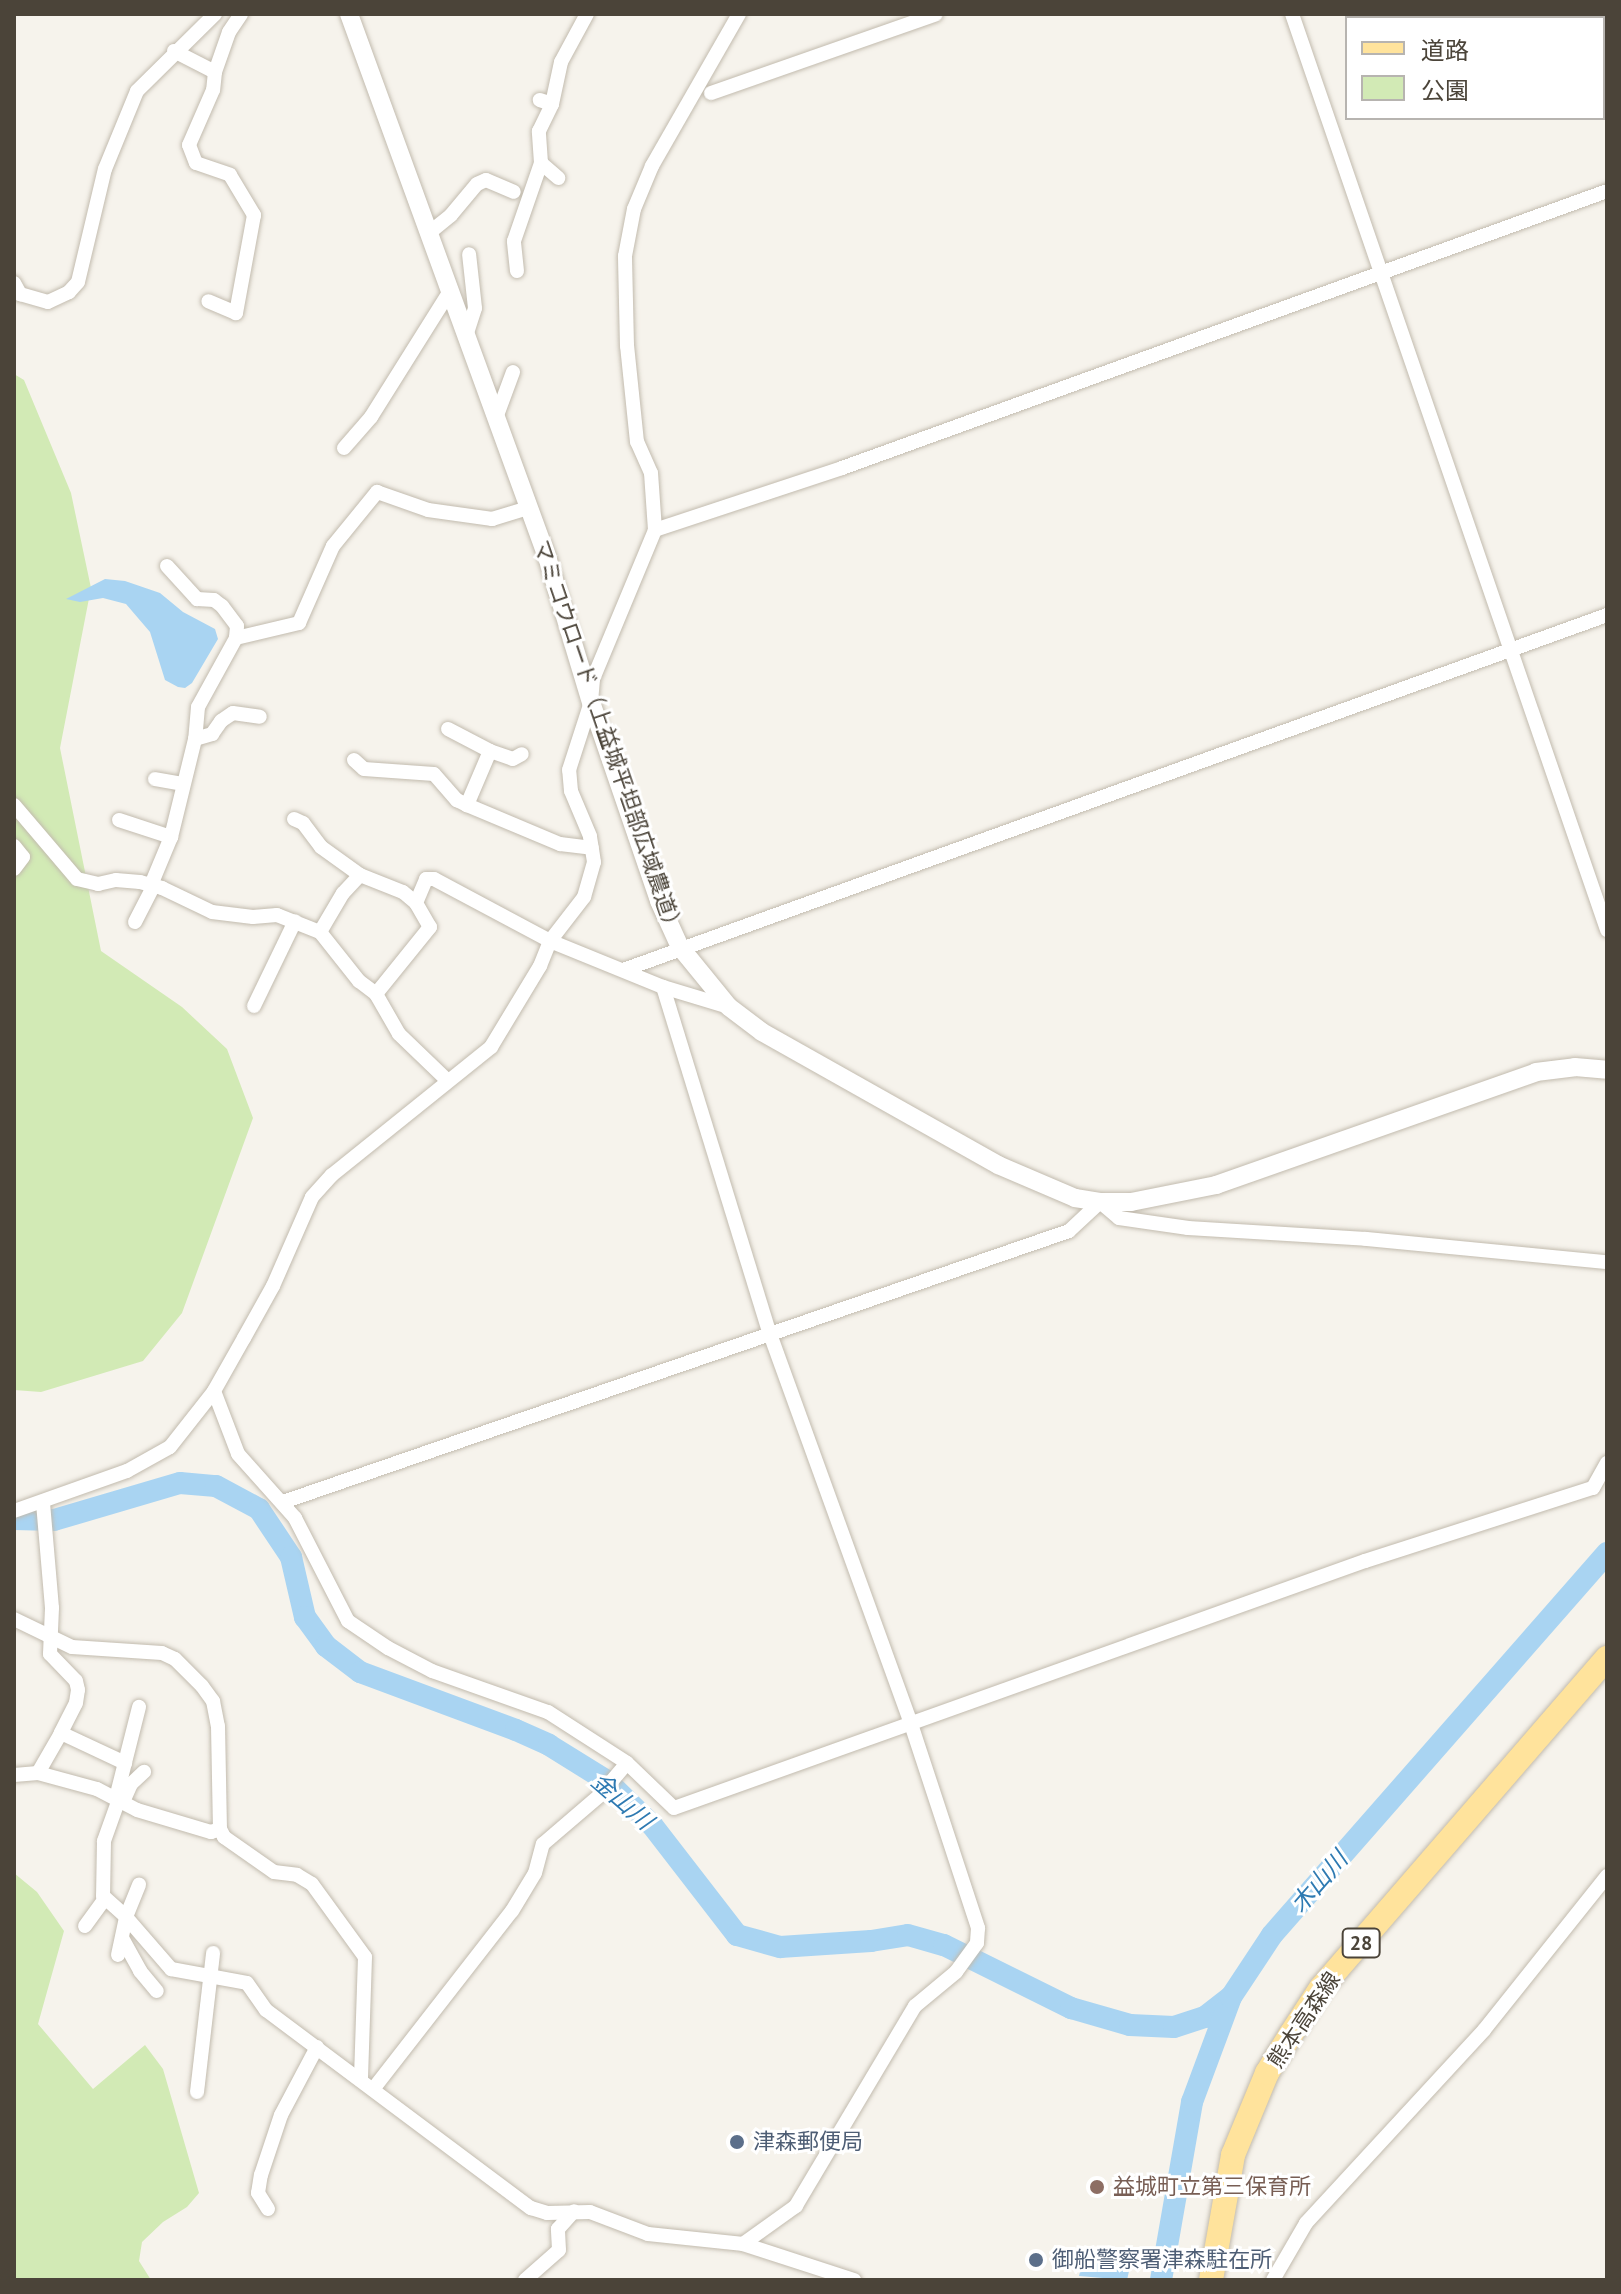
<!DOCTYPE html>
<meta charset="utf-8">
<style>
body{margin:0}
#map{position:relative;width:1621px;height:2294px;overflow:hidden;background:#f6f3ec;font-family:"PT Sans","Noto Sans JP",sans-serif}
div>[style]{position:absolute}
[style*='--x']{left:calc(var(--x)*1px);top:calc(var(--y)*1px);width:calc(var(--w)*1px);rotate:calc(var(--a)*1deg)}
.green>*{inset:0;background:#d2eab5}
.water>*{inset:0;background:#a9d4f2}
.river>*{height:22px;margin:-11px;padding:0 11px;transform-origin:11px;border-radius:11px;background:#a9d4f2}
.roads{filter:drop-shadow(0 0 2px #c2bbae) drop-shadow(0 0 2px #c2bbae)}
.minor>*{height:14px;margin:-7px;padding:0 7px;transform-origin:7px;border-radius:7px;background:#fff}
.tertiary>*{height:18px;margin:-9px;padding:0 9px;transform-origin:9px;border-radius:9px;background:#fff}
.primary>*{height:24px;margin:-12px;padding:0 12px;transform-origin:12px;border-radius:12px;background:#ffe39c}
.dots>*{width:22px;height:22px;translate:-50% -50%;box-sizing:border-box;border:4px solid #fff;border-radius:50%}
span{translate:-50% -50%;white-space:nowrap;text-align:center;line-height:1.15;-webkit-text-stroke:6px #fff;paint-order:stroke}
.shield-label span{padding:2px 6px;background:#fff;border:2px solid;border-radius:6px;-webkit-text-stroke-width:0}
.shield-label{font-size:20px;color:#4b4439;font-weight:700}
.street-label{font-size:22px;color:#4b4439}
.service-label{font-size:22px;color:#4e5e75}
.left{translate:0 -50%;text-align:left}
.education-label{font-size:22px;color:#785e54}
.water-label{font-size:24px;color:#2e7ab2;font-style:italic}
.frame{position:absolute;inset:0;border:16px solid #4b4439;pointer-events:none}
.legend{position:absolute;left:1345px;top:16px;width:260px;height:104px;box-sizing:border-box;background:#fff;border:2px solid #b7b4b0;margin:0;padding:10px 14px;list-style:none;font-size:24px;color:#4b4439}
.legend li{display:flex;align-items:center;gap:16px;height:40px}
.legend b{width:40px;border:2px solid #b7b4b0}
</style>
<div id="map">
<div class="green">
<i style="clip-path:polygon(14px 374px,24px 380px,71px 493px,91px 588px,60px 748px,101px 951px,182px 1007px,227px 1049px,253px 1118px,182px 1313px,143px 1361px,41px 1392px,14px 1390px)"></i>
<i style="clip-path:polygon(14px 1873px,37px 1892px,64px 1931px,38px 2024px,93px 2089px,145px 2045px,163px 2069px,199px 2193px,187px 2207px,163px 2222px,142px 2242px,139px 2261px,151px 2280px,14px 2280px)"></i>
</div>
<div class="water">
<i style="clip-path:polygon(105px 579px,125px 581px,160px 593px,183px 612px,215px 629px,218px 639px,192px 683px,185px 688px,178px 687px,165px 680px,150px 632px,126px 604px,103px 598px,80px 602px,66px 599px)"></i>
<i style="clip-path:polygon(1086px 2248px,1132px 2258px,1127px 2280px,1079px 2276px)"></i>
</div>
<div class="river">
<i style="--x:14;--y:1519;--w:40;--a:1.4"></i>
<i style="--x:54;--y:1520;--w:131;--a:-16.4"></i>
<i style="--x:180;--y:1483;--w:36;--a:5"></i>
<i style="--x:216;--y:1486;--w:49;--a:28.1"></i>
<i style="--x:259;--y:1509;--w:58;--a:56.3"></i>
<i style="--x:291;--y:1557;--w:62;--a:76.9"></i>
<i style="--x:305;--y:1617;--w:36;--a:54"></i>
<i style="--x:326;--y:1646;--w:43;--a:37.4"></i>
<i style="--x:360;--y:1672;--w:166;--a:20.4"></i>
<i style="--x:516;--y:1730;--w:36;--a:24"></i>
<i style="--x:549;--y:1745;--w:68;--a:31.8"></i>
<i style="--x:607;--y:1781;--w:63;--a:44.4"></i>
<i style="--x:652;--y:1825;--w:139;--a:52.3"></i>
<i style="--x:737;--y:1935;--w:45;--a:15.6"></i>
<i style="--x:780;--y:1947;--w:91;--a:-3.8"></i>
<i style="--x:871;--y:1941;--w:37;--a:-9"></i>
<i style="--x:908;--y:1935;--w:37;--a:16"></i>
<i style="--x:944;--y:1945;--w:142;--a:26.4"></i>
<i style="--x:1071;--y:2008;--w:61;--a:16.1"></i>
<i style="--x:1130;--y:2025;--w:44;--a:2.6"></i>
<i style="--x:1174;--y:2027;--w:33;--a:-18"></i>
<i style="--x:1205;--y:2017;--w:33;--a:-38"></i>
<i style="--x:1161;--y:2280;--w:181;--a:-80.1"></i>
<i style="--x:1192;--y:2102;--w:112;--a:-69.6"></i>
<i style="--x:1231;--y:1997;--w:74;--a:-56.5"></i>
<i style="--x:1272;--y:1935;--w:508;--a:-48.75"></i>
</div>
<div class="roads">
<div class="minor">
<i style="--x:1292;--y:14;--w:969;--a:71.02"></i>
<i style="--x:1425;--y:14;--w:10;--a:24"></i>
<i style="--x:174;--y:51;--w:46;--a:27.1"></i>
<i style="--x:215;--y:72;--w:18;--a:96"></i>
<i style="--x:213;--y:90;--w:60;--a:113.6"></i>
<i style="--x:189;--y:145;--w:19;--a:69"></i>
<i style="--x:196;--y:163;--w:36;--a:19"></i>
<i style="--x:230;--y:175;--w:47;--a:59"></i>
<i style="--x:254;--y:215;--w:100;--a:100.4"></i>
<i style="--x:236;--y:313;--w:30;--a:-157"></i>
<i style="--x:215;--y:72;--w:42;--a:-70.7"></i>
<i style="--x:229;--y:32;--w:22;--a:-56"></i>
<i style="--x:711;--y:93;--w:238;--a:-19.3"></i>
<i style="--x:1603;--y:96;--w:4;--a:27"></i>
<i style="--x:552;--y:104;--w:43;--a:-77.9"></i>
<i style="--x:561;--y:62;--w:55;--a:-61.6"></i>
<i style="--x:541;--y:163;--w:23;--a:41"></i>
<i style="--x:429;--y:233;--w:28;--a:-39"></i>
<i style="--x:451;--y:215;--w:40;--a:-50"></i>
<i style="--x:477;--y:184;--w:10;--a:-24"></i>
<i style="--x:486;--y:180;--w:30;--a:23"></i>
<i style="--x:517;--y:271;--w:30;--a:-96"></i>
<i style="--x:514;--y:241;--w:83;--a:-70.9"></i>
<i style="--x:541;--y:163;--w:32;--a:-94"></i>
<i style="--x:539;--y:131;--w:30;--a:-64"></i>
<i style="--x:552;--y:104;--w:13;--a:-162"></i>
<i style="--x:14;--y:283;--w:13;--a:61"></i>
<i style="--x:20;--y:294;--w:29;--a:16"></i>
<i style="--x:48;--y:302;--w:23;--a:-25"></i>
<i style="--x:69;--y:292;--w:13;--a:-48"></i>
<i style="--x:78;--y:282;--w:116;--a:-76.6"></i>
<i style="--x:105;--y:169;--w:84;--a:-67.7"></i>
<i style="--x:137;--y:91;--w:110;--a:-44.6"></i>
<i style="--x:466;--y:336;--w:29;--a:-72"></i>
<i style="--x:475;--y:308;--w:54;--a:-96.3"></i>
<i style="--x:496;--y:418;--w:49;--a:-69.7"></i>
<i style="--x:344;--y:448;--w:41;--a:-48.9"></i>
<i style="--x:371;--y:417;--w:149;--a:-57.9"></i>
<i style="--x:655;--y:530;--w:197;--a:-18.3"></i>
<i style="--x:842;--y:468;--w:814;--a:-19.9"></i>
<i style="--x:167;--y:566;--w:45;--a:47.7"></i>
<i style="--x:197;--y:599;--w:17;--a:3"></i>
<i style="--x:214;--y:600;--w:10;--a:37"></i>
<i style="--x:222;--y:606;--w:25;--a:53"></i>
<i style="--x:237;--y:626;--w:12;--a:95"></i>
<i style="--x:236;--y:638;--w:79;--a:118.8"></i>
<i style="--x:198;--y:707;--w:32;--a:95"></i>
<i style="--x:236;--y:638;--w:65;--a:-13.4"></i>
<i style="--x:299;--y:623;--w:84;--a:-66.2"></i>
<i style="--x:333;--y:546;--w:70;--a:-50.8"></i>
<i style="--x:377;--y:492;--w:54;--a:19.4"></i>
<i style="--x:428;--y:510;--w:65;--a:8"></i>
<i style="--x:492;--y:519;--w:39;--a:-17"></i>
<i style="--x:448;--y:729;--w:47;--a:27.6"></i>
<i style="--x:490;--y:751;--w:59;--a:113.1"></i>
<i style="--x:467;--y:805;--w:101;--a:22.8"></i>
<i style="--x:560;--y:844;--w:32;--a:7"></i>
<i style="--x:490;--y:751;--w:24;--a:19"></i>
<i style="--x:513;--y:759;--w:10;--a:-29"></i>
<i style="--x:354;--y:760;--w:13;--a:42"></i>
<i style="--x:364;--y:769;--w:70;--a:4.1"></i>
<i style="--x:434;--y:774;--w:35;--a:49"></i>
<i style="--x:457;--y:800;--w:11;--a:27"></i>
<i style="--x:155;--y:779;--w:28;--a:10"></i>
<i style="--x:14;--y:805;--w:97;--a:49.6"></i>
<i style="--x:77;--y:879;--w:22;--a:13"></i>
<i style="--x:98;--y:884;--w:18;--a:-13"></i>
<i style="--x:116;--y:880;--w:24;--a:5"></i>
<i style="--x:140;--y:882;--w:23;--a:15"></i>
<i style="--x:162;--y:888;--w:55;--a:25.6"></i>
<i style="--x:212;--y:912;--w:41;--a:7"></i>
<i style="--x:253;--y:917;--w:24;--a:-5"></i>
<i style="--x:277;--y:915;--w:46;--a:21.6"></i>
<i style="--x:320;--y:932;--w:63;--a:51.5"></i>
<i style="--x:359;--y:981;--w:21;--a:37"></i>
<i style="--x:376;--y:994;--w:46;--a:60.1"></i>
<i style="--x:399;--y:1034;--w:66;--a:43.8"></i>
<i style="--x:294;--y:819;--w:10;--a:24"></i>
<i style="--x:303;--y:823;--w:30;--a:53"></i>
<i style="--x:321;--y:847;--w:48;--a:35.7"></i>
<i style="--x:360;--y:875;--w:25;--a:133"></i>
<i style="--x:343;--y:893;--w:45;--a:120.5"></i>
<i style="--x:119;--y:820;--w:55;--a:18.1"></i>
<i style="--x:171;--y:837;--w:52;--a:112.6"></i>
<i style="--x:171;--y:837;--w:101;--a:-76.2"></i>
<i style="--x:195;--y:739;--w:18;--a:-16"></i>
<i style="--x:212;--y:734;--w:16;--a:-55"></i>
<i style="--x:221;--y:721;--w:14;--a:-34"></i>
<i style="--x:233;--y:713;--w:27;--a:8"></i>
<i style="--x:14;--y:846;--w:14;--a:51"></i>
<i style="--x:23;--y:857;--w:15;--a:127"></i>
<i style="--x:360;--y:875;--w:46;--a:21.6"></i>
<i style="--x:403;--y:892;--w:17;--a:40"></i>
<i style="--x:416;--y:903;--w:28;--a:60"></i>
<i style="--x:430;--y:927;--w:86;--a:128.9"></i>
<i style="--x:416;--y:903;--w:26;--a:-67"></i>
<i style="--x:426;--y:879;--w:8;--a:0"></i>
<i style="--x:434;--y:879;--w:132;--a:28.1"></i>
<i style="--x:550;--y:941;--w:56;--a:-52.3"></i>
<i style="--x:584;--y:897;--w:36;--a:-74"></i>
<i style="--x:594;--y:862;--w:26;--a:-99"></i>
<i style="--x:590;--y:836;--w:49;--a:-112.9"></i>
<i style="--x:571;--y:791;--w:21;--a:-95"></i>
<i style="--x:569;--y:770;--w:71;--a:-72.1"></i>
<i style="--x:591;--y:702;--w:23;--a:-85"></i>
<i style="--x:593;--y:679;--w:161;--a:-67.4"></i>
<i style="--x:655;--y:530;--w:57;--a:-94"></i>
<i style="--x:651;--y:473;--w:34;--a:-114"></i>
<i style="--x:637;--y:442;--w:97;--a:-95.9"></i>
<i style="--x:627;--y:346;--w:90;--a:-91.3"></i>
<i style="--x:625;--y:256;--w:48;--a:-79.2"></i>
<i style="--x:634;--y:209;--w:47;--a:-67.3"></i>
<i style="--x:652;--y:166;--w:175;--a:-60.2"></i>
<i style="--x:135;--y:922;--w:42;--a:-62.8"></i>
<i style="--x:626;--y:969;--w:1043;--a:-19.84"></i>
<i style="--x:663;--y:987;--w:363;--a:72.9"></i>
<i style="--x:770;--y:1334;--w:415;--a:70.1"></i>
<i style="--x:911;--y:1724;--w:215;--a:71.8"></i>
<i style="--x:978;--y:1928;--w:15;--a:94"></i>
<i style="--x:977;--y:1943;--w:36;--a:126"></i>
<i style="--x:956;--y:1972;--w:53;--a:140.3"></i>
<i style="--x:915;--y:2006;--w:233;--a:120.8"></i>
<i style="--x:796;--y:2206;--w:65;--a:144.4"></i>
<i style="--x:254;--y:1006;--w:94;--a:-64.2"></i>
<i style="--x:214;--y:1391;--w:67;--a:69.1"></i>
<i style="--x:238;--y:1454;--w:86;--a:48.3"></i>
<i style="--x:295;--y:1518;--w:116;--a:62.8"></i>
<i style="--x:348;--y:1621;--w:48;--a:34"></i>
<i style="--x:388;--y:1648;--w:50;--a:27.6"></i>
<i style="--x:432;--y:1671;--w:123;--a:19.5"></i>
<i style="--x:548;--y:1712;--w:94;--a:32.8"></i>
<i style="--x:627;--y:1763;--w:65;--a:43.8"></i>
<i style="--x:674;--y:1808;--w:734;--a:-19.67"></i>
<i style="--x:1365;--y:1561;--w:239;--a:-17.8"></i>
<i style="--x:1593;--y:1488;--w:29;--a:-61"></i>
<i style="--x:283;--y:1502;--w:831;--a:-19.02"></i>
<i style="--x:1069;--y:1231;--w:42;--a:-43.1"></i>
<i style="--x:1100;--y:1202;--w:25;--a:40"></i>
<i style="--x:1119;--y:1218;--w:70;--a:8.2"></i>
<i style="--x:1188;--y:1228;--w:178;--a:3.5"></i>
<i style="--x:1366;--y:1239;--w:242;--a:5.5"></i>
<i style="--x:43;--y:1503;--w:105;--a:85.1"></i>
<i style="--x:52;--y:1608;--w:46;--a:92.5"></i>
<i style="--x:50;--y:1654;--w:37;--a:46"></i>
<i style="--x:76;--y:1681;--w:9;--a:77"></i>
<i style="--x:78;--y:1690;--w:13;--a:99"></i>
<i style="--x:76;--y:1703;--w:34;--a:117"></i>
<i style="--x:14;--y:1511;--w:120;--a:-19.5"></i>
<i style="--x:127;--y:1471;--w:49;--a:-29.2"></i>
<i style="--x:170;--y:1447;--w:71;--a:-51.8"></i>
<i style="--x:214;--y:1391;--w:61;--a:-60.5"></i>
<i style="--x:244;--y:1338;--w:60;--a:-60.9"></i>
<i style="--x:273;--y:1286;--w:97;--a:-66.3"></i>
<i style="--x:312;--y:1197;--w:30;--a:-48"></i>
<i style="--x:332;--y:1175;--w:204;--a:-38.8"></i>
<i style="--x:491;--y:1047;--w:95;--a:-58.8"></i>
<i style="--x:540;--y:966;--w:27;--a:-68"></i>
<i style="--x:550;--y:941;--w:122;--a:22.2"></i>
<i style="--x:663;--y:987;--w:69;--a:16.9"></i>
<i style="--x:14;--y:1619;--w:64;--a:25.8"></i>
<i style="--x:72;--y:1647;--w:90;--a:3.8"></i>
<i style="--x:162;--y:1653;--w:14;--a:25"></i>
<i style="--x:175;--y:1659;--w:38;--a:45"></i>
<i style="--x:202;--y:1686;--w:19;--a:54"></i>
<i style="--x:213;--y:1701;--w:25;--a:79"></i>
<i style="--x:218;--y:1726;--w:103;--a:88.9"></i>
<i style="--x:220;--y:1829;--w:9;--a:63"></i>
<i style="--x:224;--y:1837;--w:61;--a:35"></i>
<i style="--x:274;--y:1872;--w:23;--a:7"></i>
<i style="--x:297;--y:1875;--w:17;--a:31"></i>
<i style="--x:312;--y:1884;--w:90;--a:54"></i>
<i style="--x:365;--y:1957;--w:122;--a:91.9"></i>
<i style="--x:38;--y:1773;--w:46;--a:-60.1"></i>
<i style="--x:61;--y:1733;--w:71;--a:25.1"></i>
<i style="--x:14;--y:1775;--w:24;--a:-5"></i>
<i style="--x:38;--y:1773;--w:61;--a:15.2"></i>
<i style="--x:97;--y:1789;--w:45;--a:27.7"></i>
<i style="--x:137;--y:1810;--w:77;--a:16.6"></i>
<i style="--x:211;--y:1832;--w:9;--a:-18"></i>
<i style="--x:116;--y:1798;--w:94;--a:-75.8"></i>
<i style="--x:119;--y:1799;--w:45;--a:109.7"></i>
<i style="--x:104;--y:1841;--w:55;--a:91"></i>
<i style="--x:103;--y:1896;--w:31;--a:42"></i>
<i style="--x:126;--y:1917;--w:69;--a:49.1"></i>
<i style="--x:171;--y:1969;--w:77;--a:10.4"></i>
<i style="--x:247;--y:1983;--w:33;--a:55"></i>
<i style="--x:266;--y:2010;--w:331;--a:36.8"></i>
<i style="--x:531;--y:2208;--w:17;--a:17"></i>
<i style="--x:547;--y:2213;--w:43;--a:-1.3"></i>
<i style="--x:590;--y:2212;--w:62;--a:20.8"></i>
<i style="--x:648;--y:2234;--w:96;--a:6"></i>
<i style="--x:743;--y:2244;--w:117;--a:18"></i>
<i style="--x:123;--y:1802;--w:20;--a:-66"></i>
<i style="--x:131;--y:1784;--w:18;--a:-43"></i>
<i style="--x:85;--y:1926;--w:34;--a:-54"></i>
<i style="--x:122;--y:1938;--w:38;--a:61"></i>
<i style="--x:140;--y:1971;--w:26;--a:50"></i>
<i style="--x:118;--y:1955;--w:39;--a:-78"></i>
<i style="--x:126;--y:1917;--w:35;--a:-68"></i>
<i style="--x:374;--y:2088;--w:224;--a:-52.1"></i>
<i style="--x:512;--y:1911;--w:44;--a:-58.8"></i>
<i style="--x:535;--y:1873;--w:30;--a:-75"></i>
<i style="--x:543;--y:1844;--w:74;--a:-40.6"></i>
<i style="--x:599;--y:1796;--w:43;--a:-49.7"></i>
<i style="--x:197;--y:2092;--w:140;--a:-83.4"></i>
<i style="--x:268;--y:2209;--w:19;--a:-122"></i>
<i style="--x:258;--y:2193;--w:18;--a:-81"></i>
<i style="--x:261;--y:2175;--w:63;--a:-71.6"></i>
<i style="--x:281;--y:2115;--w:77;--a:-62.1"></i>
<i style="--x:525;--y:2280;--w:45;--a:-41.4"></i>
<i style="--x:559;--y:2250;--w:21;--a:-93"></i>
<i style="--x:558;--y:2229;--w:24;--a:-48"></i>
<i style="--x:1273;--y:2280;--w:66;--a:-59.9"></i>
<i style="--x:1306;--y:2223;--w:263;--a:-47.3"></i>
<i style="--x:1484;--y:2030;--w:197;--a:-51.4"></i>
</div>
<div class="tertiary">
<i style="--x:349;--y:14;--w:581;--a:69.97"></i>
<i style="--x:548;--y:560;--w:148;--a:73.2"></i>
<i style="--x:591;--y:702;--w:210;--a:71.1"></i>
<i style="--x:659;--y:901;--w:51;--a:65.5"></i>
<i style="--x:680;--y:947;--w:77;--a:50.8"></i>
<i style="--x:729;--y:1007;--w:41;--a:37.1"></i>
<i style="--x:762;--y:1032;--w:271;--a:29.4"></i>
<i style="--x:998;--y:1165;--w:84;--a:23.2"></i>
<i style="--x:1075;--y:1198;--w:25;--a:9"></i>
<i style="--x:1100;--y:1202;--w:31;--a:0"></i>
<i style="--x:1131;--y:1202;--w:87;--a:-11.3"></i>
<i style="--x:1216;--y:1185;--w:339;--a:-19.4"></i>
<i style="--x:1536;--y:1072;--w:39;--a:-7"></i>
<i style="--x:1575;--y:1067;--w:32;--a:5"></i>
</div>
<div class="primary">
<i style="--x:1211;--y:2280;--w:127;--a:-80"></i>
<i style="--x:1233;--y:2155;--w:89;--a:-67.5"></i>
<i style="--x:1267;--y:2073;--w:46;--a:-58.4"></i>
<i style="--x:1291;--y:2034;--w:55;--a:-56.9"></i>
<i style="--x:1321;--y:1988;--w:437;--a:-49.1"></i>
</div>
</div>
<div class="dots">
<i style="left:737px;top:2142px;background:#5c6f8a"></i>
<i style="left:1097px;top:2187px;background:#8d6e63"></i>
<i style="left:1036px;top:2260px;background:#5c6f8a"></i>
</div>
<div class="shield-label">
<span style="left:1361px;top:1943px">28</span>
</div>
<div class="street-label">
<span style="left:608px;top:738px;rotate:71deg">マミコウロード（上益城平坦部広域農道）</span>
<span style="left:1304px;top:2020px;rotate:-56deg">熊本高森線</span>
</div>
<div class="service-label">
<span class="left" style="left:753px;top:2142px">津森郵便局</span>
<span class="left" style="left:1052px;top:2260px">御船警察署津森駐在所</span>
</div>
<div class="education-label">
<span class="left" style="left:1113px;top:2187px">益城町立第三保育所</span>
</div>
<div class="water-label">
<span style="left:622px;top:1801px;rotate:41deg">金山川</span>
<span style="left:1319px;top:1882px;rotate:-49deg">木山川</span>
</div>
<div class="frame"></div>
<ul class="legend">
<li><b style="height:10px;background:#ffe39c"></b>道路</li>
<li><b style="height:22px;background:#d2eab5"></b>公園</li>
</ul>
</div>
